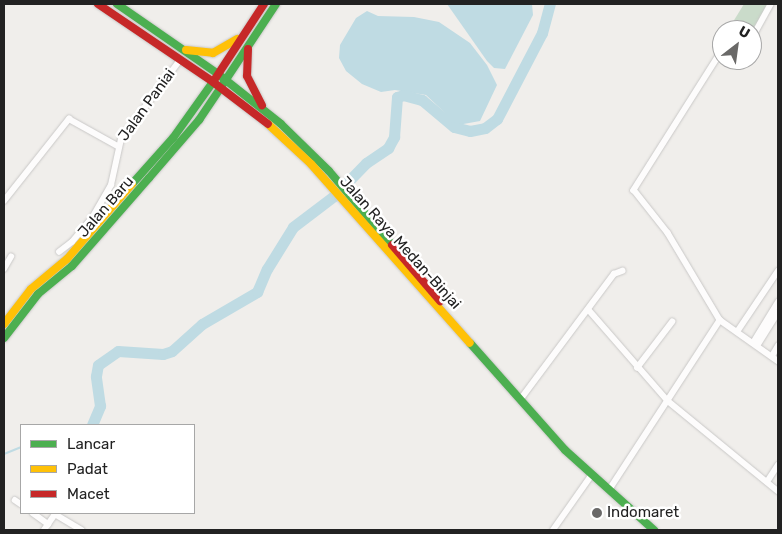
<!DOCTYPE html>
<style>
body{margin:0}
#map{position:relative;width:782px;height:534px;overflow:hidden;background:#f0eeeb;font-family:Rubik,sans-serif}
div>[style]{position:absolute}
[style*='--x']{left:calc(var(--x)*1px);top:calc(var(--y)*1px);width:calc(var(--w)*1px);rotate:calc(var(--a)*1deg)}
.cemetery>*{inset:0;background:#cadbca}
.water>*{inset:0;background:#bfdbe3}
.stream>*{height:2px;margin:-1px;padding:0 1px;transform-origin:1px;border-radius:1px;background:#bfdbe3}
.river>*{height:11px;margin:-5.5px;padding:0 5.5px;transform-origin:5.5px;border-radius:5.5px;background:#bfdbe3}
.roads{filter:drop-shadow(0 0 1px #c9c8c7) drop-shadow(0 0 1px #c9c8c7)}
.street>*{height:5.5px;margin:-2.75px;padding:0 2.75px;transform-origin:2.75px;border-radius:2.75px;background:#fdfcfc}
.fast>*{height:8px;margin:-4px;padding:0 4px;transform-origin:4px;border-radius:4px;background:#4caf50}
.slow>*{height:8px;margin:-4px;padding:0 4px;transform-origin:4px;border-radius:4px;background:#ffc107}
.jam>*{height:8px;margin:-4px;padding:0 4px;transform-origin:4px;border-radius:4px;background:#c62828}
.dots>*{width:14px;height:14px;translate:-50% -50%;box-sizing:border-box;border:2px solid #fff;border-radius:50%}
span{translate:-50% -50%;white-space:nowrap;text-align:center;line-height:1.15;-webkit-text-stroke:5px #fff;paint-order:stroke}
.street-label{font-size:15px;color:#222}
.poi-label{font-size:15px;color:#222}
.left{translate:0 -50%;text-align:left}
.frame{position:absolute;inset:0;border:5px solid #222;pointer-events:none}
.legend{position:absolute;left:20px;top:424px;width:175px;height:90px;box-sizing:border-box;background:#fff;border:1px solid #a7a7a7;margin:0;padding:6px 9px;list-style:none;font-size:15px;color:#222}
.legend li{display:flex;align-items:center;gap:10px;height:25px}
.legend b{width:25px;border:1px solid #a7a7a7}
.north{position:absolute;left:712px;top:20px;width:50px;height:50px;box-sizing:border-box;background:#fff;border:1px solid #a7a7a7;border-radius:50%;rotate:30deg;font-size:14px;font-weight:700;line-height:20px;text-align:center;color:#222}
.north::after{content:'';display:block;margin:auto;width:18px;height:22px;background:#6a6968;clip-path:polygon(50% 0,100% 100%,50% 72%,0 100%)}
</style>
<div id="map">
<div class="cemetery">
<i style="clip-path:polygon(744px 4px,769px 4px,752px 32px,728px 30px)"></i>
</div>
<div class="water">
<i style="clip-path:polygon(447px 4px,532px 4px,533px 15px,505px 69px,494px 68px,487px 61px)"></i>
<i style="clip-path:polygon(367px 11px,378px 16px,414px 17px,439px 22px,470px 43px,487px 65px,497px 85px,480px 121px,458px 125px,426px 95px,395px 90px,381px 92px,362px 84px,346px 71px,339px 58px,340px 45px,356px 18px)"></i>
</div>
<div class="stream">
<i style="--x:4;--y:454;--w:18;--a:-22"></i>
</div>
<div class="river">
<i style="--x:92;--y:425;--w:21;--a:-67"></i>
<i style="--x:100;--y:406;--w:30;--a:-98"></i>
<i style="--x:96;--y:376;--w:11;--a:-80"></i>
<i style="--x:98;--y:365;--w:24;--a:-35"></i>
<i style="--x:118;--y:351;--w:45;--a:3.8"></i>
<i style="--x:163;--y:354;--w:9;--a:-18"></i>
<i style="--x:172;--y:351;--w:40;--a:-42"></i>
<i style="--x:202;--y:324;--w:64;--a:-30.2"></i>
<i style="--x:257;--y:292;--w:25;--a:-67"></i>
<i style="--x:267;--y:269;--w:49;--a:-58.2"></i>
<i style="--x:293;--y:227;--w:51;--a:-37.1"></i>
<i style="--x:334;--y:196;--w:46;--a:-45.9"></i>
<i style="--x:366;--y:163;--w:27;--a:-34"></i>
<i style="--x:388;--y:148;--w:13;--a:-61"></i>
<i style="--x:394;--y:137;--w:40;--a:-85.7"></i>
<i style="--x:397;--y:97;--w:6;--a:-18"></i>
<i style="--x:403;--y:95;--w:20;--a:15"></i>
<i style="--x:422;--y:100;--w:42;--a:40.2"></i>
<i style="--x:454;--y:127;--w:16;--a:14"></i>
<i style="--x:470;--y:131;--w:15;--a:-11"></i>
<i style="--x:485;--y:128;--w:15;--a:-37"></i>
<i style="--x:497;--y:119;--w:97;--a:-62.4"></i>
<i style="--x:542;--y:33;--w:30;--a:-75"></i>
</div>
<div class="roads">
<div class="street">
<i style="--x:752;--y:38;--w:39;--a:-61"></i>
<i style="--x:722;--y:51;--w:165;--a:122.3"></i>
<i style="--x:634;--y:190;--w:55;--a:51.7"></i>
<i style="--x:668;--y:233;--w:101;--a:59.1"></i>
<i style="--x:720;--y:320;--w:71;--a:35.3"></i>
<i style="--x:4;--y:201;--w:105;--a:-51.6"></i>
<i style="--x:69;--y:119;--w:56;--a:28.9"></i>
<i style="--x:59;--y:252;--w:16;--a:-38"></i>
<i style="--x:72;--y:242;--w:31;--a:-50"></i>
<i style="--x:92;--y:218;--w:38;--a:-60"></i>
<i style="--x:111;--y:185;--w:47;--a:-77.7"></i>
<i style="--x:121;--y:139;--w:99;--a:-53.2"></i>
<i style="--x:4;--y:269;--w:14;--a:-60"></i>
<i style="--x:589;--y:310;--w:121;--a:49"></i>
<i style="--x:668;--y:401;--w:142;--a:39.3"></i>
<i style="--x:737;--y:332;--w:73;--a:-56.1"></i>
<i style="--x:753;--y:343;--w:48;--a:-58.6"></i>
<i style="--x:757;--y:346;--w:39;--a:-58"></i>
<i style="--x:772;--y:356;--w:12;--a:-59"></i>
<i style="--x:637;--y:368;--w:58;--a:-52.7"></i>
<i style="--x:523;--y:396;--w:152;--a:-53.3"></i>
<i style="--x:614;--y:274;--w:9;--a:-21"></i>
<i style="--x:767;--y:482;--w:20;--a:-57"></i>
<i style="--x:611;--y:487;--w:199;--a:-56.9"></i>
<i style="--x:15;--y:500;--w:7;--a:34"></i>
<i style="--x:33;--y:513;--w:19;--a:36"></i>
<i style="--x:55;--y:514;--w:31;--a:31"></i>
<i style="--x:44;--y:530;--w:21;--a:-55"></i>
<i style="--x:553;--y:530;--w:66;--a:-54.9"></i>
</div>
<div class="fast">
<i style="--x:117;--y:4;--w:123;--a:34.7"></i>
<i style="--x:218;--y:74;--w:80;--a:38.4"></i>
<i style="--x:281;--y:124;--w:67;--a:44.4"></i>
<i style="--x:329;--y:171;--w:97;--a:49.6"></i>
<i style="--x:223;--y:84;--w:96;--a:-56.5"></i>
<i style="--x:132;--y:184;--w:62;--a:-48.3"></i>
<i style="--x:173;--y:138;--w:69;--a:-54.5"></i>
<i style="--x:4;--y:338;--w:56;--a:-52.3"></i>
<i style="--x:38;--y:294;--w:44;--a:-39.5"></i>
<i style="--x:72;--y:266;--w:117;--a:-48.8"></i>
<i style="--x:149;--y:178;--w:77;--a:-49.2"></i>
<i style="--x:199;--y:120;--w:40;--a:-56"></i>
<i style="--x:470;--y:343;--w:143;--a:48.4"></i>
<i style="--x:565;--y:450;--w:120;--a:42"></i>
</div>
<div class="slow">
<i style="--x:186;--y:50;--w:27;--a:6"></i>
<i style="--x:213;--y:53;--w:28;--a:-30"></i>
<i style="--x:268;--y:124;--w:59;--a:42.9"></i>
<i style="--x:311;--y:164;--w:239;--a:48.4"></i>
<i style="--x:4;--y:324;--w:44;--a:-52.4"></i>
<i style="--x:31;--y:289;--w:47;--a:-39.8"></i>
<i style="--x:67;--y:259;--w:99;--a:-49.1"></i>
</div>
<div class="jam">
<i style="--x:98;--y:4;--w:139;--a:34.1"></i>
<i style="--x:264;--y:4;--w:93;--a:123.2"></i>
<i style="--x:213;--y:82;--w:69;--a:37.4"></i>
<i style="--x:248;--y:49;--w:27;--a:92"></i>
<i style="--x:247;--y:76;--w:33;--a:63"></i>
<i style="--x:392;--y:245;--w:74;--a:49.4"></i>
</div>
</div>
<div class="dots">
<i style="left:597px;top:513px;background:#6a6968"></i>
</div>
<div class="street-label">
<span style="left:147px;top:105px;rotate:-54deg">Jalan Paniai</span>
<span style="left:106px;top:207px;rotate:-49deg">Jalan Baru</span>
<span style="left:400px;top:243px;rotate:48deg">Jalan Raya Medan-Binjai</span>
</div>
<div class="poi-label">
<span class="left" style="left:607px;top:513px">Indomaret</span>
</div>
<div class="frame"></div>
<ul class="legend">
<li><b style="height:6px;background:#4caf50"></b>Lancar</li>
<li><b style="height:6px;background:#ffc107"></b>Padat</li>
<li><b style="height:6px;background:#c62828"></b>Macet</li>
</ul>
<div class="north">U</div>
</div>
